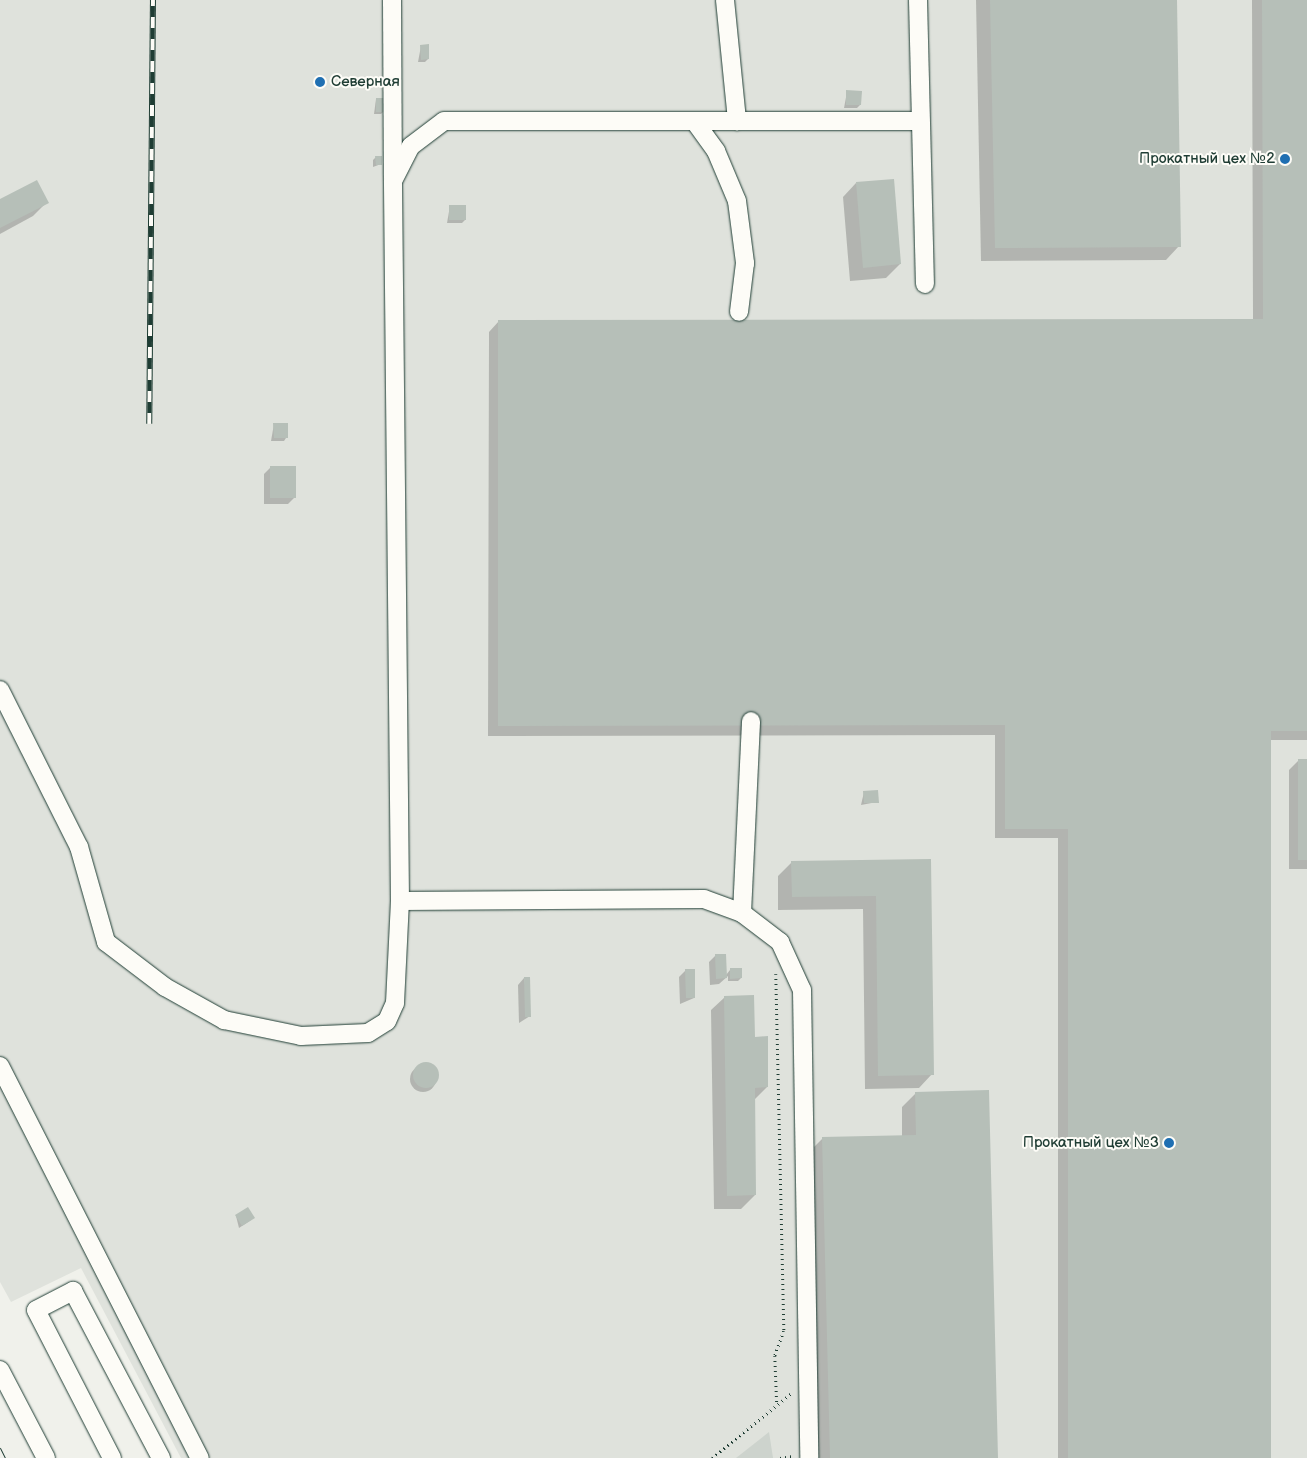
<!DOCTYPE html>
<meta charset="utf-8">
<style>
body{margin:0}
#map{position:relative;width:1307px;height:1458px;overflow:hidden;background:#f0f1eb;font-family:"Balsamiq Sans",sans-serif}
div>[style]{position:absolute}
[style*='--x']{left:calc(var(--x)*1px);top:calc(var(--y)*1px);width:calc(var(--w)*1px);rotate:calc(var(--a)*1deg)}
.built>*{inset:0;background:#dfe2dc}
.green>*{inset:0;background:#cdd3cd}
.shadow>*{inset:0;background:#0003}
.round{border-radius:50%}
.building>*{inset:0;background:#b6bfb8}
.path>*{height:2.5px;margin-top:-1.25px;transform-origin:0;background:repeating-linear-gradient(90deg,#1f3d34 0 1px,transparent 0 5px)}
.roads{filter:drop-shadow(0 0 1px #1f3d34) drop-shadow(0 0 1px #1f3d34)}
.minor>*{height:18px;margin:-9px;padding:0 9px;transform-origin:9px;border-radius:9px;background:#fdfcf7}
.tram>*{height:1px;margin:-0.5px;padding:0 0.5px;transform-origin:0.5px;border-radius:0.5px;background:#1f3d34}
.rail>*{height:5.5px;margin-top:-2.75px;transform-origin:0;background:repeating-linear-gradient(90deg,#fdfcf7 0 11px,#1f3d34 0 22px);box-sizing:border-box;border-block:1px solid #1f3d34}
.dots>*{width:14px;height:14px;translate:-50% -50%;box-sizing:border-box;border:2px solid #fdfcf7;border-radius:50%}
span{translate:-50% -50%;white-space:nowrap;text-align:center;line-height:1.15;-webkit-text-stroke:4px #fdfcf7;paint-order:stroke}
.poi-label{font-size:15px;color:#1f3d34}
.left{translate:0 -50%;text-align:left}
.right{translate:-100% -50%;text-align:right}
</style>
<div id="map">
<div class="built">
<i style="clip-path:polygon(0 0,1307px 0,1307px 1458px,181px 1458px,81px 1268px,11px 1302px,0 1282px)"></i>
</div>
<div class="green">
<i style="clip-path:polygon(769px 1432px,773px 1458px,736px 1458px)"></i>
</div>
<div class="shadow">
<i style="clip-path:polygon(976px 0,1175px 0,1179px 246px,1166px 260px,981px 261px)"></i>
<i style="clip-path:polygon(1252px 0,1307px 0,1307px 740px,1270px 740px,1270px 1458px,1058px 1458px,1058px 838px,995px 838px,995px 735px,488px 736px,489px 332px,499px 321px,1253px 320px)"></i>
<i style="clip-path:polygon(421px 46px,428px 59px,425px 62px,418px 62px)"></i>
<i style="clip-path:polygon(847px 92px,860px 105px,857px 108px,844px 108px)"></i>
<i style="clip-path:polygon(376px 99px,384px 111px,381px 114px,374px 114px)"></i>
<i style="clip-path:polygon(376px 157px,381px 164px,373px 167px,373px 160px)"></i>
<i style="clip-path:polygon(856px 183px,900px 264px,886px 278px,850px 281px,843px 197px)"></i>
<i style="clip-path:polygon(0 201px,47px 202px,33px 216px,0 234px)"></i>
<i style="clip-path:polygon(450px 206px,465px 220px,462px 223px,447px 223px)"></i>
<i style="clip-path:polygon(274px 424px,286px 438px,284px 441px,271px 441px)"></i>
<i style="clip-path:polygon(271px 467px,295px 497px,288px 504px,264px 504px,264px 474px)"></i>
<i style="clip-path:polygon(1299px 760px,1307px 760px,1307px 869px,1289px 869px,1289px 770px)"></i>
<i style="clip-path:polygon(864px 792px,877px 802px,861px 805px)"></i>
<i style="clip-path:polygon(930px 861px,932px 1074px,919px 1088px,865px 1089px,863px 909px,778px 910px,778px 876px,792px 862px)"></i>
<i style="clip-path:polygon(716px 955px,726px 975px,730px 970px,741px 978px,738px 981px,728px 981px,728px 976px,719px 984px,710px 985px,709px 962px)"></i>
<i style="clip-path:polygon(686px 970px,694px 998px,680px 1004px,679px 977px)"></i>
<i style="clip-path:polygon(524px 978px,530px 1016px,519px 1023px,518px 985px)"></i>
<i style="clip-path:polygon(725px 997px,753px 1038px,767px 1087px,754px 1100px,755px 1195px,741px 1209px,714px 1209px,711px 1010px)"></i>
<i class="round" style="left:410px;top:1066px;width:26px;height:26px"></i>
<i style="clip-path:polygon(916px 1093px,997px 1458px,817px 1458px,809px 1152px,823px 1138px,902px 1136px,902px 1107px)"></i>
<i style="clip-path:polygon(236px 1216px,251px 1220px,239px 1228px)"></i>
</div>
<div class="building">
<i style="clip-path:polygon(990px 0,1177px 0,1181px 247px,995px 248px)"></i>
<i style="clip-path:polygon(1262px 0,1307px 0,1307px 731px,1271px 731px,1271px 1458px,1068px 1458px,1068px 829px,1005px 829px,1005px 725px,498px 726px,498px 320px,1263px 319px)"></i>
<i style="clip-path:polygon(429px 44px,429px 59px,421px 60px,420px 45px)"></i>
<i style="clip-path:polygon(846px 90px,862px 91px,861px 105px,846px 105px)"></i>
<i style="clip-path:polygon(376px 98px,385px 98px,385px 112px,376px 112px)"></i>
<i style="clip-path:polygon(375px 156px,382px 156px,382px 165px,376px 165px)"></i>
<i style="clip-path:polygon(894px 179px,901px 264px,863px 268px,856px 182px)"></i>
<i style="clip-path:polygon(37px 180px,49px 203px,0 228px,0 199px)"></i>
<i style="clip-path:polygon(449px 205px,466px 205px,466px 220px,449px 220px)"></i>
<i style="clip-path:polygon(273px 423px,288px 423px,288px 438px,274px 438px)"></i>
<i style="clip-path:polygon(270px 466px,296px 466px,296px 498px,270px 498px)"></i>
<i style="clip-path:polygon(1298px 759px,1307px 759px,1307px 860px,1298px 860px)"></i>
<i style="clip-path:polygon(878px 790px,879px 803px,864px 803px,863px 791px)"></i>
<i style="clip-path:polygon(931px 859px,934px 1075px,878px 1076px,876px 896px,792px 897px,791px 861px)"></i>
<i style="clip-path:polygon(715px 954px,726px 954px,727px 978px,716px 979px)"></i>
<i style="clip-path:polygon(730px 968px,742px 968px,742px 978px,730px 979px)"></i>
<i style="clip-path:polygon(685px 969px,695px 969px,695px 998px,686px 998px)"></i>
<i style="clip-path:polygon(524px 977px,530px 977px,531px 1017px,525px 1017px)"></i>
<i style="clip-path:polygon(754px 995px,755px 1037px,768px 1036px,768px 1087px,755px 1088px,756px 1195px,727px 1196px,724px 996px)"></i>
<i class="round" style="left:413px;top:1062px;width:26px;height:26px"></i>
<i style="clip-path:polygon(989px 1090px,998px 1458px,830px 1458px,822px 1137px,916px 1135px,915px 1092px)"></i>
<i style="clip-path:polygon(248px 1207px,255px 1218px,242px 1226px,235px 1215px)"></i>
</div>
<div class="path">
<i style="--x:776;--y:974;--w:357;--a:88.7"></i>
<i style="--x:784;--y:1331;--w:27;--a:110"></i>
<i style="--x:775;--y:1356;--w:49;--a:87.7"></i>
<i style="--x:712;--y:1458;--w:104;--a:-39.2"></i>
<i style="--x:780;--y:1458;--w:13;--a:-9"></i>
</div>
<div class="roads">
<div class="minor">
<i style="--x:392;--y:0;--w:178;--a:89.7"></i>
<i style="--x:725;--y:0;--w:122;--a:84.3"></i>
<i style="--x:918;--y:0;--w:284;--a:88.6"></i>
<i style="--x:695;--y:122;--w:36;--a:54"></i>
<i style="--x:716;--y:151;--w:54;--a:67.2"></i>
<i style="--x:737;--y:201;--w:63;--a:82.6"></i>
<i style="--x:745;--y:263;--w:49;--a:97"></i>
<i style="--x:0;--y:690;--w:176;--a:63.3"></i>
<i style="--x:79;--y:847;--w:99;--a:74.1"></i>
<i style="--x:106;--y:942;--w:74;--a:37.3"></i>
<i style="--x:165;--y:987;--w:68;--a:29.2"></i>
<i style="--x:224;--y:1020;--w:79;--a:11.7"></i>
<i style="--x:301;--y:1036;--w:67;--a:-2.6"></i>
<i style="--x:368;--y:1033;--w:22;--a:-32"></i>
<i style="--x:387;--y:1021;--w:20;--a:-66"></i>
<i style="--x:395;--y:1003;--w:102;--a:-87.2"></i>
<i style="--x:400;--y:901;--w:720;--a:-90.56"></i>
<i style="--x:393;--y:181;--w:39;--a:-63"></i>
<i style="--x:411;--y:146;--w:41;--a:-37.1"></i>
<i style="--x:444;--y:121;--w:476;--a:0"></i>
<i style="--x:400;--y:901;--w:304;--a:-0.4"></i>
<i style="--x:704;--y:899;--w:40;--a:20.2"></i>
<i style="--x:742;--y:913;--w:48;--a:37.3"></i>
<i style="--x:780;--y:942;--w:53;--a:65.4"></i>
<i style="--x:802;--y:990;--w:468;--a:89.1"></i>
<i style="--x:742;--y:913;--w:192;--a:-87.3"></i>
<i style="--x:0;--y:1066;--w:440;--a:63"></i>
<i style="--x:0;--y:1370;--w:99;--a:62.4"></i>
<i style="--x:112;--y:1458;--w:166;--a:-117.2"></i>
<i style="--x:36;--y:1310;--w:42;--a:-27.2"></i>
<i style="--x:73;--y:1291;--w:189;--a:62.2"></i>
</div>
</div>
<div class="tram">
<i style="--x:0;--y:1448;--w:11;--a:63"></i>
</div>
<div class="rail">
<i style="--x:149;--y:424;--w:424;--a:-89.5"></i>
</div>
<div class="dots">
<i style="left:320px;top:82px;background:#1f6fb2"></i>
<i style="left:1285px;top:159px;background:#1f6fb2"></i>
<i style="left:1169px;top:1143px;background:#1f6fb2"></i>
</div>
<div class="poi-label">
<span class="left" style="left:331px;top:82px">Северная</span>
<span class="right" style="left:1275px;top:159px">Прокатный цех №2</span>
<span class="right" style="left:1159px;top:1143px">Прокатный цех №3</span>
</div>
</div>
